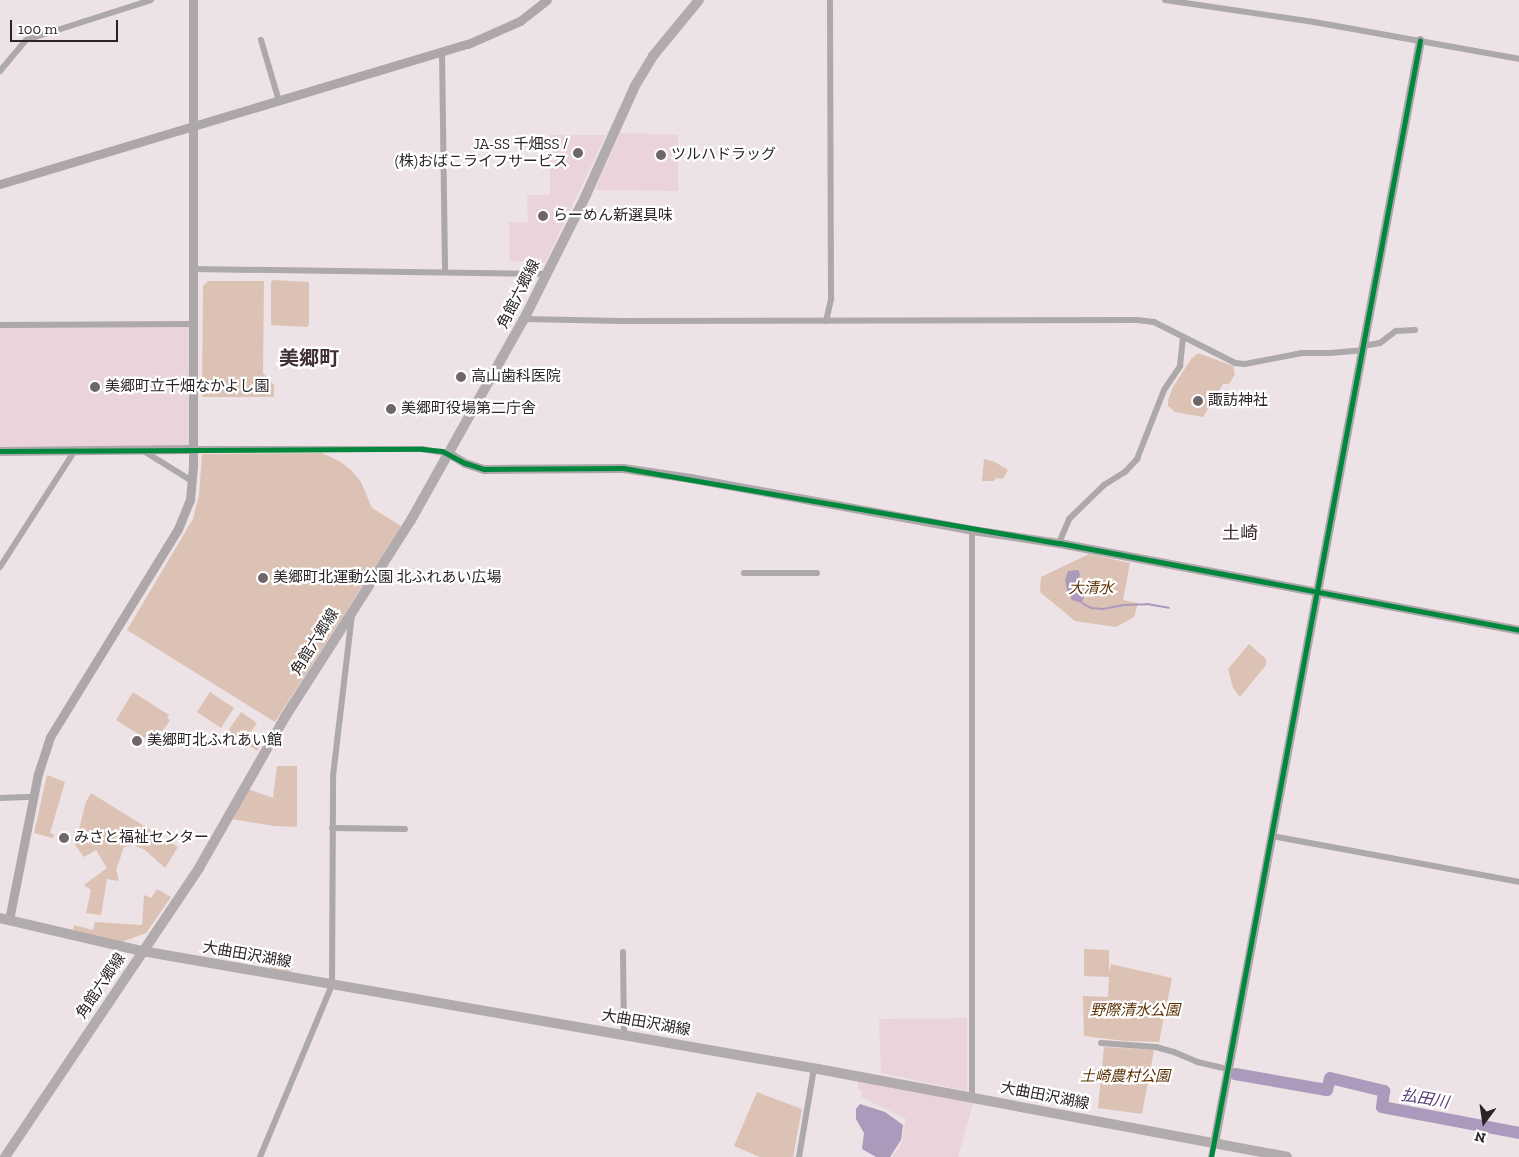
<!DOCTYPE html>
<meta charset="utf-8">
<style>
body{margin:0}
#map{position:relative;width:1519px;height:1157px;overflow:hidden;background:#ede2e5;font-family:"Zilla Slab","Noto Sans JP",serif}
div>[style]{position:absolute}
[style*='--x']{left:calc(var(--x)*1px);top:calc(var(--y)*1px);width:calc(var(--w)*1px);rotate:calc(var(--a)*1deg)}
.built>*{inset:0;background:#ead4d9}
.green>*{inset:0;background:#dcc2b4}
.water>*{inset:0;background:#ab9abc}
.stream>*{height:2px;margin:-1px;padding:0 1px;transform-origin:1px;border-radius:1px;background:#ab9abc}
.river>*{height:12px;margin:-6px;padding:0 6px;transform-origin:6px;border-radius:6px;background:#ab9abc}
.street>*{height:6px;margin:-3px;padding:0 3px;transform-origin:3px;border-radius:3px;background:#ada8aa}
.secondary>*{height:9px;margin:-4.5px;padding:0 4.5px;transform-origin:4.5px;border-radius:4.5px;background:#ada7aa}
.primary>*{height:10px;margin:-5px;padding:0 5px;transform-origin:5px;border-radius:5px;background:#b2abae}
.cycleway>*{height:5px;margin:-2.5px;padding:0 2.5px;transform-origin:2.5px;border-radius:2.5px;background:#00873e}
.dots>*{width:14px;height:14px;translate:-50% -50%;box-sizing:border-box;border:2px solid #fff;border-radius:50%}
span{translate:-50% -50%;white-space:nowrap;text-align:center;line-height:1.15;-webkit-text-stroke:4.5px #fff;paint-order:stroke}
.poi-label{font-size:15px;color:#2b2426}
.right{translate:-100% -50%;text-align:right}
.left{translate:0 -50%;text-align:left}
.street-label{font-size:15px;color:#2b2426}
.park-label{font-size:15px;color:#5c3005;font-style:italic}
.water-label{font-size:16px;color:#563976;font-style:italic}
.quarter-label{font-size:18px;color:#403034}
.district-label{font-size:20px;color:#403034;font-weight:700}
.north{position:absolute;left:1459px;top:1097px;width:50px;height:50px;-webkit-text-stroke:4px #fff;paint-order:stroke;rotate:194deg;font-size:14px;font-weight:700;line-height:20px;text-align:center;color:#2b2426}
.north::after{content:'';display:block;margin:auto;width:18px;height:22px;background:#2b2426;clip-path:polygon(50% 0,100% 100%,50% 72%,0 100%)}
.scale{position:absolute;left:10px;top:20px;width:108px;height:22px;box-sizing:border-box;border:2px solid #2b2426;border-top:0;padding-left:6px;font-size:15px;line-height:18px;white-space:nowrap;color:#2b2426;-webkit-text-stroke:4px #fff;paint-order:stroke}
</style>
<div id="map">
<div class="built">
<i style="clip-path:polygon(620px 133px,678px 135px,678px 191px,595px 190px)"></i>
<i style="clip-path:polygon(550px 135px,606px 135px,545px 263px,510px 261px,509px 222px,528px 222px,527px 195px,550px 195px)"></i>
<i style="clip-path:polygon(0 326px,189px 327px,190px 447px,0 447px)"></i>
<i style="clip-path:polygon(967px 1018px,967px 1091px,881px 1073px,879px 1019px)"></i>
<i style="clip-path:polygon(858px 1079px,973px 1103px,958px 1157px,892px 1157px,901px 1144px,906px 1119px,861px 1097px,863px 1091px,858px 1089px)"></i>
</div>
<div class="green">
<i style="clip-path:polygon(273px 280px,309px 282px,309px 324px,307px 327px,271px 325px,271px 282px)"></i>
<i style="clip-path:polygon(208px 281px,264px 281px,263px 373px,274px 385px,274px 397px,202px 397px,203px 286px)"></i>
<i style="clip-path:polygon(1198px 353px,1233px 366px,1235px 374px,1229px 384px,1223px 384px,1203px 417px,1175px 412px,1168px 406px,1168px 400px,1173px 387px,1191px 359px)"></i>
<i style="clip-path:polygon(322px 453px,341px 462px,352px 471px,361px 482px,372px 508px,401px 526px,275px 722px,127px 630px,193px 519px,199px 495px,202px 454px)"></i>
<i style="clip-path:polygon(984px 459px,995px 462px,1008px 470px,1003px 479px,997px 478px,993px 481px,982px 481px)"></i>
<i style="clip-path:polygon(1089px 554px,1130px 563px,1123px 600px,1138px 603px,1134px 617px,1116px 627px,1075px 621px,1040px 592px,1041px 577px)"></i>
<i style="clip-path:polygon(1249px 644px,1266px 659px,1266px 665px,1240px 697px,1233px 688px,1228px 669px)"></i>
<i style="clip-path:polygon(133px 692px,169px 715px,167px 718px,170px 720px,154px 744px,116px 720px)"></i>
<i style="clip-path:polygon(210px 692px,234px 708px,221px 728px,197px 712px)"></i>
<i style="clip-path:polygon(241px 712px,257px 723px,250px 733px,263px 742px,257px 751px,228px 731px)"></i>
<i style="clip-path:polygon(277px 766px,297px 766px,297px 827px,274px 826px,232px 819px,248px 789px,273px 798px)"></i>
<i style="clip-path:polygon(47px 775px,65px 782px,50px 833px,54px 834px,53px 838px,34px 833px)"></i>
<i style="clip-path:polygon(91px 793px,178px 847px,165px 868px,145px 850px,133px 845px,124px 847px,116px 870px,119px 881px,107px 879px,101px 915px,86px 913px,91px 890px,84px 885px,107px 868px,96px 850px,84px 857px,75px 845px,86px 802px)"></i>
<i style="clip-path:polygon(157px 889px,171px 897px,146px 933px,122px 942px,73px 930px,74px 925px,93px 930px,95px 922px,142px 925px,144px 895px,151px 898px)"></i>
<i style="clip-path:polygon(1084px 949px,1109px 950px,1109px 972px,1111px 964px,1172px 978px,1159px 1042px,1125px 1041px,1084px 1036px,1083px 996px,1108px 997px,1109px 977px,1084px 976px)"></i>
<i style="clip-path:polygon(268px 953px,289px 954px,289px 961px,294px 962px,291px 973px,268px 968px)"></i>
<i style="clip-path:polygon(1104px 1047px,1154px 1050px,1142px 1114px,1098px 1108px)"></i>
<i style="clip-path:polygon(757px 1092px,802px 1109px,793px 1157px,760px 1157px,734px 1146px)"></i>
</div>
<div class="water">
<i style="clip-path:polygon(1078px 570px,1080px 574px,1078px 582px,1084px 596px,1082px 603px,1072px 600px,1067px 590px,1065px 580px,1068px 571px)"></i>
<i style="clip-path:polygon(860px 1104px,885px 1112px,903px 1125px,901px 1140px,890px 1157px,876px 1157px,862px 1149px,864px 1133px,856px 1119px,856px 1109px)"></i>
</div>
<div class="stream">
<i style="--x:1082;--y:603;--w:10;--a:29"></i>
<i style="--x:1091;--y:608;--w:12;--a:5"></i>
<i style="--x:1103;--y:609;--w:21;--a:-11"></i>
<i style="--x:1124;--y:605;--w:23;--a:-2"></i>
<i style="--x:1147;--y:604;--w:22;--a:10"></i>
</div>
<div class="river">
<i style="--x:1235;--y:1074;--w:93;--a:9.9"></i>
<i style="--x:1327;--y:1090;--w:12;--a:-76"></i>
<i style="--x:1330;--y:1078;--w:56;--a:13.5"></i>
<i style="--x:1384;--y:1091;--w:16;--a:97"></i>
<i style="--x:1382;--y:1107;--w:139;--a:10.7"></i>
</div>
<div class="street">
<i style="--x:1165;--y:0;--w:151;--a:8.4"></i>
<i style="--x:1314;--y:22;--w:208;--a:10.2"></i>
<i style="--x:261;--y:40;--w:64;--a:73.6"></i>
<i style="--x:442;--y:52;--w:219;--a:89.2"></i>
<i style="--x:0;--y:71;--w:40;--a:-50"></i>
<i style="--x:26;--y:40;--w:131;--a:-17.7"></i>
<i style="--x:192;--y:269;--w:355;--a:0.8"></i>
<i style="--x:524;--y:319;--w:98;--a:1.2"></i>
<i style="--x:622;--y:321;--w:515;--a:-0.11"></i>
<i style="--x:1137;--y:320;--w:17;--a:7"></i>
<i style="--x:1154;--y:322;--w:91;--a:26.8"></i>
<i style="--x:1235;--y:363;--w:10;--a:6"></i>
<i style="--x:1245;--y:364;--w:58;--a:-10.9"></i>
<i style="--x:1302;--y:353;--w:28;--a:0"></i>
<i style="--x:1330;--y:353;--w:32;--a:-5"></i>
<i style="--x:826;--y:321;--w:23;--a:-77"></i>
<i style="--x:831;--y:299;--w:299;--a:-90.2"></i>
<i style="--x:0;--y:325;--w:192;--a:-0.3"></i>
<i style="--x:1363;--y:346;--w:17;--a:-10"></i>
<i style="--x:1380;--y:343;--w:20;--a:-37"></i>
<i style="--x:1396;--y:331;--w:19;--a:-3"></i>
<i style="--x:193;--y:449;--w:229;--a:0"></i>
<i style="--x:422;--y:449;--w:28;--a:10"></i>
<i style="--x:142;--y:450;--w:59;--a:31.8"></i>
<i style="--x:972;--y:530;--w:567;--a:90"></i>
<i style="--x:1059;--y:543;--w:26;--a:-67"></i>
<i style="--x:1069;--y:519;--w:49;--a:-44.2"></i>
<i style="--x:1104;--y:485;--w:25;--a:-32"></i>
<i style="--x:1125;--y:472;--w:18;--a:-47"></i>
<i style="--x:1137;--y:459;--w:74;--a:-68.6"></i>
<i style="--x:1164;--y:390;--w:29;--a:-56"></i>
<i style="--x:1180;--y:366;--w:28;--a:-84"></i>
<i style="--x:0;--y:567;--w:139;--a:-57.3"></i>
<i style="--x:744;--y:573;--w:73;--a:0"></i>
<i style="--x:0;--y:798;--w:33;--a:-2"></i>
<i style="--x:332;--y:828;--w:73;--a:0.8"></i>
<i style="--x:1272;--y:836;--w:251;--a:10.5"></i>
<i style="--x:623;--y:952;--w:83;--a:89.3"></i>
<i style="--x:1101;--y:1043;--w:55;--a:4.2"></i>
<i style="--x:1156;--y:1047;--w:19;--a:16"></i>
<i style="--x:1174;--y:1052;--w:25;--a:23"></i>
<i style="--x:1197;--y:1062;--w:32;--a:13"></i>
<i style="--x:260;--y:1157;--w:186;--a:-67.3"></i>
<i style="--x:332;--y:985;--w:209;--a:-89.7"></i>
<i style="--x:333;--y:776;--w:163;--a:-83.3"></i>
<i style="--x:799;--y:1157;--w:90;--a:-80.4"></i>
<i style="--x:1211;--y:1157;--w:14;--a:-78"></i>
</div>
<div class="secondary">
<i style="--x:0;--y:184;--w:488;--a:-16.7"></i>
<i style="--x:468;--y:44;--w:57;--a:-23.9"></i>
<i style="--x:520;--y:21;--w:34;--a:-38"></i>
<i style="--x:0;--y:451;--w:193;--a:-0.6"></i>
<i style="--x:450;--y:454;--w:17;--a:31"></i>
<i style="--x:465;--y:463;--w:20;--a:18"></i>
<i style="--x:484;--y:469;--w:139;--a:-0.4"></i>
<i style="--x:623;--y:468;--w:68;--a:8.5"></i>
<i style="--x:690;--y:478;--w:287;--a:10.4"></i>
<i style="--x:972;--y:530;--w:88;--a:8.5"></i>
<i style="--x:1059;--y:543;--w:468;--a:10.7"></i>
<i style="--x:9;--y:920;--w:149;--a:-78.8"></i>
<i style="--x:38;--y:774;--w:39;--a:-72"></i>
<i style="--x:50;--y:737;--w:244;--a:-58.4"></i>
<i style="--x:178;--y:529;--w:31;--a:-68"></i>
<i style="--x:190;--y:500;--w:33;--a:-85"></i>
<i style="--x:193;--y:467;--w:467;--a:-90"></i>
<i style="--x:1214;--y:1143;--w:1122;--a:-79.42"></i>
</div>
<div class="primary">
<i style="--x:0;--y:918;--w:146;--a:13.1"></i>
<i style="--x:142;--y:951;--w:686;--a:9.9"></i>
<i style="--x:818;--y:1069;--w:477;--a:10.6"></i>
<i style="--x:5;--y:1157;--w:348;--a:-56.1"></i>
<i style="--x:199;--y:868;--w:174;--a:-60.3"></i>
<i style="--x:285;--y:717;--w:234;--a:-57.4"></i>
<i style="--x:411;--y:520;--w:231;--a:-60.7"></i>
<i style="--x:524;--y:319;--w:139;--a:-63.4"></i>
<i style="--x:586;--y:195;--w:120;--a:-65.8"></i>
<i style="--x:635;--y:86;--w:35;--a:-59"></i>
<i style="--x:653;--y:56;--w:72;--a:-50.6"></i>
</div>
<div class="cycleway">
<i style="--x:0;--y:451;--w:422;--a:-0.3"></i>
<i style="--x:422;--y:449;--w:20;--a:6"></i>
<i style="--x:442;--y:451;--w:26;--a:28"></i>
<i style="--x:465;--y:463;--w:20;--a:18"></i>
<i style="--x:484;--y:469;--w:139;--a:-0.4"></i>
<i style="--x:623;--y:468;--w:442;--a:9.8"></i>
<i style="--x:1059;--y:543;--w:468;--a:10.7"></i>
<i style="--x:1211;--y:1157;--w:1136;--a:-79.4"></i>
</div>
<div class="dots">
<i style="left:578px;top:153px;background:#6f6669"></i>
<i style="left:661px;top:155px;background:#6f6669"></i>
<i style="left:543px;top:216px;background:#6f6669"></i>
<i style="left:461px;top:377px;background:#6f6669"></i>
<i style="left:95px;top:387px;background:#6f6669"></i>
<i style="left:1198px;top:401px;background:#6f6669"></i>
<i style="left:391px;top:409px;background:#6f6669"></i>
<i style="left:263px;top:578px;background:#6f6669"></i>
<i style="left:137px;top:741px;background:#6f6669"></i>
<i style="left:64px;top:838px;background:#6f6669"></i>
</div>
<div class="poi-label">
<span class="right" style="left:568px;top:153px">JA-SS 千畑SS /<br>(株)おばこライフサービス</span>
<span class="left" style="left:671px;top:155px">ツルハドラッグ</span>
<span class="left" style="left:553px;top:216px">らーめん新選具味</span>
<span class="left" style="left:471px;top:377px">高山歯科医院</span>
<span class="left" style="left:105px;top:387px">美郷町立千畑なかよし園</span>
<span class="left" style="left:1208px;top:401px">諏訪神社</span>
<span class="left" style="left:401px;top:409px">美郷町役場第二庁舎</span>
<span class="left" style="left:273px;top:578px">美郷町北運動公園 北ふれあい広場</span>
<span class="left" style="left:147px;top:741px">美郷町北ふれあい館</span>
<span class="left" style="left:74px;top:838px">みさと福祉センター</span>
</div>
<div class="street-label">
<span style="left:519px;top:294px;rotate:-63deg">角館六郷線</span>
<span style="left:315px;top:642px;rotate:-58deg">角館六郷線</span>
<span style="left:247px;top:955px;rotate:10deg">大曲田沢湖線</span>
<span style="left:101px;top:986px;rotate:-56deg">角館六郷線</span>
<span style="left:646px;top:1023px;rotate:10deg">大曲田沢湖線</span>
<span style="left:1045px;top:1096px;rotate:11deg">大曲田沢湖線</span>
</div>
<div class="park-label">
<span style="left:1091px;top:589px">大清水</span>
<span style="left:1135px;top:1011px">野際清水公園</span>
<span style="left:1125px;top:1077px">土崎農村公園</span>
</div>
<div class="water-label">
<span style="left:1425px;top:1099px;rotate:10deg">払田川</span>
</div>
<div class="quarter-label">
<span style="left:1240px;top:533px">土崎</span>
</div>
<div class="district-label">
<span style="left:309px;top:358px">美郷町</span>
</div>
<div class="north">N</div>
<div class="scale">100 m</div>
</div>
